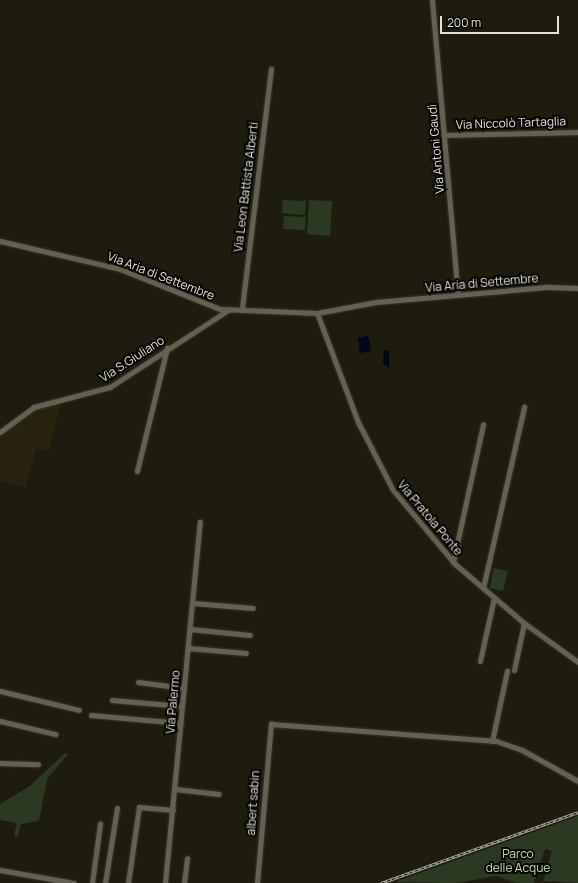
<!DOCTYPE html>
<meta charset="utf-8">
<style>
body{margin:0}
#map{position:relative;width:578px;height:883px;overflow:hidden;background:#1e1c0e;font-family:Manrope,sans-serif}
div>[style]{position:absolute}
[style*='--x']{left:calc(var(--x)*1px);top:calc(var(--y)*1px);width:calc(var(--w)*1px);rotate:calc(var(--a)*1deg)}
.built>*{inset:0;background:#27230f}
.green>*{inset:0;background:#2c3922}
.water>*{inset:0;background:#000718}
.roads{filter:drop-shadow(0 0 1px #383630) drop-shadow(0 0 1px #383630)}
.minor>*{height:5px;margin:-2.5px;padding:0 2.5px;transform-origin:2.5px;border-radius:2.5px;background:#646152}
.rail>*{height:2.5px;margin-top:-1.25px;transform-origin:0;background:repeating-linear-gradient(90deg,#070603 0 3px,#a5a399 0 6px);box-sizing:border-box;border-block:1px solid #a5a399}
span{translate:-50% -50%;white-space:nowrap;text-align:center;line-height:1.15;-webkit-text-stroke:4px #070603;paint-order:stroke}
.street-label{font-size:12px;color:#e2e1d8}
.park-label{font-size:12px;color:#bde0a3}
.scale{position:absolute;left:440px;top:16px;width:119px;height:18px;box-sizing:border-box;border:2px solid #e2e1d8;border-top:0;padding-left:5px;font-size:12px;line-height:14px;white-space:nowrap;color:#e2e1d8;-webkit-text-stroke:3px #070603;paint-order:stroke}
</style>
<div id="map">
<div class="built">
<i style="clip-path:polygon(61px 402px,49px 451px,36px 449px,26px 487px,0 481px,0 436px,36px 409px)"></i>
</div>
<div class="green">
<i style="clip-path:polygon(283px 200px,306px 201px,305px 215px,282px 213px)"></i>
<i style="clip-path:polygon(309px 200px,332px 201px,330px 236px,307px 234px)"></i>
<i style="clip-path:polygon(284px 216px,306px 217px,305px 230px,283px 229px)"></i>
<i style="clip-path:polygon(494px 568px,508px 571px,503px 591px,490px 588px)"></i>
<i style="clip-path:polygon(65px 753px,68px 754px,47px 779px,39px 821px,21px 824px,18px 836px,14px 836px,17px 823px,0 820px,0 804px,30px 786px)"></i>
<i style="clip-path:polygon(578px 816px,578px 883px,543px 881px,552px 851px,545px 849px,534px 883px,517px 883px,496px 876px,456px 883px,395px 882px)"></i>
</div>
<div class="water">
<i style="clip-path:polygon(368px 336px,371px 351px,360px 353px,358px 338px)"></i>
<i style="clip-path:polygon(384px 350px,389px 351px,389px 368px,383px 363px)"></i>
</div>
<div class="roads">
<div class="minor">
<i style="--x:432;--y:0;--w:296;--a:85"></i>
<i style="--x:445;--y:135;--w:133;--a:-1.3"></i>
<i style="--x:0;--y:241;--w:123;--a:13.1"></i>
<i style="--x:120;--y:269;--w:108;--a:21.8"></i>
<i style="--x:220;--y:309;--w:97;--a:2.4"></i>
<i style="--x:317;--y:313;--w:60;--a:-10.6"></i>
<i style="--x:376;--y:302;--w:174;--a:-5"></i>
<i style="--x:549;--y:287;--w:29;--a:2"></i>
<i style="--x:242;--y:308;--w:241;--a:-83.1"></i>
<i style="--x:317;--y:313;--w:116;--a:69.4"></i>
<i style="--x:358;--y:422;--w:76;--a:62.8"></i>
<i style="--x:393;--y:490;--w:97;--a:50"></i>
<i style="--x:455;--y:564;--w:91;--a:40.5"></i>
<i style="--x:524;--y:623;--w:67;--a:35.8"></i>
<i style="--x:0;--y:432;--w:42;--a:-36.3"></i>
<i style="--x:34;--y:407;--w:79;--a:-14.7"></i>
<i style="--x:110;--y:387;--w:141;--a:-33.1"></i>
<i style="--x:137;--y:471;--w:127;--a:-76.3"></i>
<i style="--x:453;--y:562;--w:141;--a:-77.7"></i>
<i style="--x:483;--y:588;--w:186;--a:-77.2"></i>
<i style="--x:193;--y:603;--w:60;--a:4.8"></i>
<i style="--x:190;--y:629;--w:60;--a:5.7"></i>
<i style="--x:188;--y:648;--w:58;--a:4.9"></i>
<i style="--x:480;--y:661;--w:65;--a:-77.5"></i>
<i style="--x:514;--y:670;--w:48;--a:-78"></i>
<i style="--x:138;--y:682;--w:46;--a:7.4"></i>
<i style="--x:0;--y:691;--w:81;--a:13.5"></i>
<i style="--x:112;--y:700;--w:70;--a:4.9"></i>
<i style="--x:91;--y:715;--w:90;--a:5.1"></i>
<i style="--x:0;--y:721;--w:57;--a:13.3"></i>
<i style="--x:492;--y:741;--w:72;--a:-77.9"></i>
<i style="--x:0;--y:763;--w:38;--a:2"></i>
<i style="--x:175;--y:789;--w:44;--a:6.5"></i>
<i style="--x:0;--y:870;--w:75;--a:10"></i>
<i style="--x:92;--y:883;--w:60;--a:-82.3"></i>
<i style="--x:105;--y:883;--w:76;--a:-80.9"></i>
<i style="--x:128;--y:883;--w:77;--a:-81.8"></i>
<i style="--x:139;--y:807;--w:34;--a:5"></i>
<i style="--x:165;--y:883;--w:363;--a:-84.5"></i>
<i style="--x:184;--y:883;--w:25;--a:-83"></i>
<i style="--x:257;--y:883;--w:160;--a:-85"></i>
<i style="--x:271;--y:724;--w:226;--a:4.3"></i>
<i style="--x:496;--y:741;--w:28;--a:19"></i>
<i style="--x:522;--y:750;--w:64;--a:29"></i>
</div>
</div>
<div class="rail">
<i style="--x:381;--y:883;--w:209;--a:-19.8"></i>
</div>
<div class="street-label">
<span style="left:511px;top:123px;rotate:-2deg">Via Niccolò Tartaglia</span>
<span style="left:436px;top:149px;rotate:-95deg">Via Antoni Gaudì</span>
<span style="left:246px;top:187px;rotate:-83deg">Via Leon Battista Alberti</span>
<span style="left:161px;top:276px;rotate:21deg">Via Aria di Settembre</span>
<span style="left:482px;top:283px;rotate:-5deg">Via Aria di Settembre</span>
<span style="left:132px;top:359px;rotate:-33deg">Via S.Giuliano</span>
<span style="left:430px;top:518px;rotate:50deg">Via Pratola Ponte</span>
<span style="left:173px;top:702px;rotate:-85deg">Via Palermo</span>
<span style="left:253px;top:803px;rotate:-86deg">albert sabin</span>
</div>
<div class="park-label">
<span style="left:518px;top:861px">Parco<br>delle Acque</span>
</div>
<div class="scale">200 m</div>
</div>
